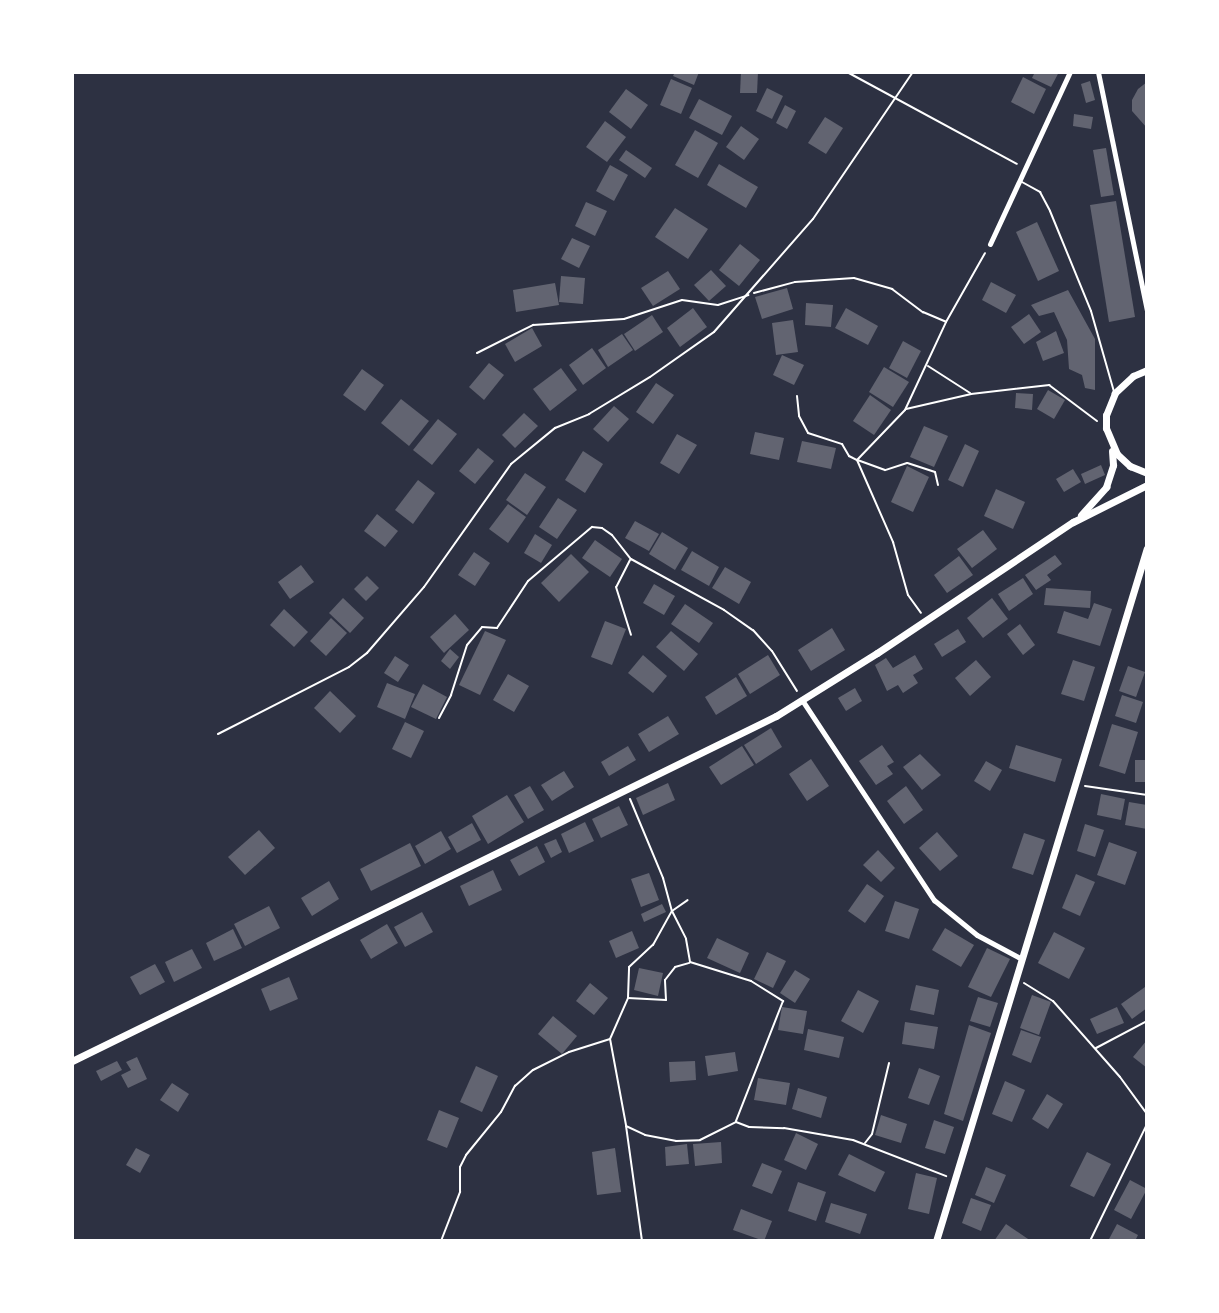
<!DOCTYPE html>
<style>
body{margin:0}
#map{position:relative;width:1219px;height:1313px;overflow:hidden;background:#2d3142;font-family:"Source Serif 4",serif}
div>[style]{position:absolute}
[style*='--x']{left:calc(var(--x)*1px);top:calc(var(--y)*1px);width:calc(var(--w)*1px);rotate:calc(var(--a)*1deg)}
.building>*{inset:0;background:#626471}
.path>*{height:2px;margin:-1px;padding:0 1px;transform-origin:1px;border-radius:1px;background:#fff}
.service>*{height:2px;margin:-1px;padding:0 1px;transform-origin:1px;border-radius:1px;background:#fff}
.minor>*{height:5px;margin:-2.5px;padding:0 2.5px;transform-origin:2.5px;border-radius:2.5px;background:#fff}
.secondary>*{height:7px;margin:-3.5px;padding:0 3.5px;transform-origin:3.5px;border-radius:3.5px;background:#fff}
span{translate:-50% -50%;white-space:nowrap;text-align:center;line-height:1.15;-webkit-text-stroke:6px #fff;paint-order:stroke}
.frame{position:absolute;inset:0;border:74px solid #fff;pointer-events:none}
</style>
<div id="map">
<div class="building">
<i style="clip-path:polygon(675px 72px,699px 72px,694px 85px,673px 76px)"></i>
<i style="clip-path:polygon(741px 72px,758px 72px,757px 93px,740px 93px)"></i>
<i style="clip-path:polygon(1035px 72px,1059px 72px,1051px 87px,1032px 78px)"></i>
<i style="clip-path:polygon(1023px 77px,1046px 89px,1034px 114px,1011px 102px)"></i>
<i style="clip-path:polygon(671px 79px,692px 88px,681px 114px,660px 105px)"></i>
<i style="clip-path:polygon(1090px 81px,1095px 100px,1086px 103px,1081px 84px)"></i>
<i style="clip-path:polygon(1147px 82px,1147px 128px,1132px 111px,1132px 100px,1138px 89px)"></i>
<i style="clip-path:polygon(767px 88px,783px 96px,772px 119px,756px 111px)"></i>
<i style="clip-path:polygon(626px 89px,648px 105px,631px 129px,609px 112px)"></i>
<i style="clip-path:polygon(699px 99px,732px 116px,722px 135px,689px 118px)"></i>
<i style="clip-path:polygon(785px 105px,796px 111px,787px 129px,776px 123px)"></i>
<i style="clip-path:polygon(1074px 114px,1093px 117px,1091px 129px,1073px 126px)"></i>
<i style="clip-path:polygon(825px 117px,843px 128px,826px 154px,808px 143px)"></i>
<i style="clip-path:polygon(605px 121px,626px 137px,607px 162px,586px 147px)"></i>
<i style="clip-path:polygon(741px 126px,759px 139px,744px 160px,726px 147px)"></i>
<i style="clip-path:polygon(695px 130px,718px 143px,698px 178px,675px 165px)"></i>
<i style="clip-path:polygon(1106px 148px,1114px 195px,1101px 197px,1093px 150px)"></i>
<i style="clip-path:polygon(626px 150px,652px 168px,645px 178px,619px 160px)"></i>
<i style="clip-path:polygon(719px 164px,758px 187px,746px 208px,707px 185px)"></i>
<i style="clip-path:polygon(610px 165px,628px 175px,614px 201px,596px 191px)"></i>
<i style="clip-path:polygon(1116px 201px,1135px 317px,1109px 322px,1090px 205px)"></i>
<i style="clip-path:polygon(586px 202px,607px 211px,595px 236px,575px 226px)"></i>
<i style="clip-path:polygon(675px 208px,708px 229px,688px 259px,655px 237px)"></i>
<i style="clip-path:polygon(1037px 222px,1059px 271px,1038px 281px,1016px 232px)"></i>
<i style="clip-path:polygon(572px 238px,590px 246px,579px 268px,561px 259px)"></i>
<i style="clip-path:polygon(740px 244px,760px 260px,739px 286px,719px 270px)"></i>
<i style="clip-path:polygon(711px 270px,726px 286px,709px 301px,694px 285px)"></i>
<i style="clip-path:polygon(668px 271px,680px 289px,653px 306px,641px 288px)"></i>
<i style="clip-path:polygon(561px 276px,585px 278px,583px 304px,559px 302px)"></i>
<i style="clip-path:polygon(991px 282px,1016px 295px,1006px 313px,982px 300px)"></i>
<i style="clip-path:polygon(555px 283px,559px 305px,516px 312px,513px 290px)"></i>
<i style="clip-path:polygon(787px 288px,793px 309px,762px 319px,755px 297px)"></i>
<i style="clip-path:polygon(1068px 290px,1095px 339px,1095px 390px,1085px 388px,1082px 375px,1069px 369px,1067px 340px,1054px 312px,1039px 316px,1031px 305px)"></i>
<i style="clip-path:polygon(806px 303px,833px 305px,831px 327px,805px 325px)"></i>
<i style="clip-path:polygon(693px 308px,707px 327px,680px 347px,667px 328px)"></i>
<i style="clip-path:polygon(846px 308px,878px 326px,868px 345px,835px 328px)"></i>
<i style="clip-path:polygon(1029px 314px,1041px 332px,1024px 344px,1011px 327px)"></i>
<i style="clip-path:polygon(652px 315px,663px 332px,635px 351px,624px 334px)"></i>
<i style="clip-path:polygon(793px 320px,798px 352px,776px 355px,772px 323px)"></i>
<i style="clip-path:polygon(532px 328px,542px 346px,515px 362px,505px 344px)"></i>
<i style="clip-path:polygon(1056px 331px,1064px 353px,1043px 361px,1036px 342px)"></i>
<i style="clip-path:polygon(622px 334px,633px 350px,608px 367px,598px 350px)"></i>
<i style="clip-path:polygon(903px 341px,921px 351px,907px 378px,889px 368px)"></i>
<i style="clip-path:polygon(592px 348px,606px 368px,583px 385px,569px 365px)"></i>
<i style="clip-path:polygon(782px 355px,804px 365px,794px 385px,773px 375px)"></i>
<i style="clip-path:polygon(489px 363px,504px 375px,484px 400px,469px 387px)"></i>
<i style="clip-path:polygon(884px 367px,909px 382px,893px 407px,869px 392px)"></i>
<i style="clip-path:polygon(561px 368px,577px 390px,550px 411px,533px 389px)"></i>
<i style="clip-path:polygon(362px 369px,384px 385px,365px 411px,343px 395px)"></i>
<i style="clip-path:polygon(656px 383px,674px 395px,653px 424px,636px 412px)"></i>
<i style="clip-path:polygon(1048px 390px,1065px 400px,1054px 419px,1037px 409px)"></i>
<i style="clip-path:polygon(1016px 393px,1033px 394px,1032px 410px,1015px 408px)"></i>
<i style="clip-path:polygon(870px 395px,891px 410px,874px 435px,853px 421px)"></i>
<i style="clip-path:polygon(401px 399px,429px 421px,409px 446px,381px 423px)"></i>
<i style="clip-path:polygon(614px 406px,629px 419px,608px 442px,593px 429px)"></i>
<i style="clip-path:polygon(524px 413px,538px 426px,515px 448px,502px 435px)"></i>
<i style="clip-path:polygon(438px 419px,457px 434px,432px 465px,413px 450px)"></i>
<i style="clip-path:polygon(924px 426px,948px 436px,934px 467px,910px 457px)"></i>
<i style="clip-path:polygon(755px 432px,784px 438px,779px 460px,750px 454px)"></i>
<i style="clip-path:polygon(677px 434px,697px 445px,679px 474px,660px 463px)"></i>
<i style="clip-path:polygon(802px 441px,836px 448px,831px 469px,797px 462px)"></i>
<i style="clip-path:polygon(965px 444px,979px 451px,963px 487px,948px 480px)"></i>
<i style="clip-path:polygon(478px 448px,494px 461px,475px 484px,459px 471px)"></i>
<i style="clip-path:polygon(583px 451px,603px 464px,585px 493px,565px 480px)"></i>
<i style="clip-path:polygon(1101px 465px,1105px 475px,1085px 484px,1081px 474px)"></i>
<i style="clip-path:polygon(907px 466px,929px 477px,913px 512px,891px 502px)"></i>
<i style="clip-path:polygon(1073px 469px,1081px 482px,1064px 492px,1056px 479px)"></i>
<i style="clip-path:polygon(525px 473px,546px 487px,527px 515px,506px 500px)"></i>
<i style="clip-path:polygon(418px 480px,435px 493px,413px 524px,395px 510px)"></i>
<i style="clip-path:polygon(996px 489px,1025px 502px,1013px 529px,984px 516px)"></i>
<i style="clip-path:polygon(558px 498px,577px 510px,557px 539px,539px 527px)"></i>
<i style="clip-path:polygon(508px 504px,526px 517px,508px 543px,489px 529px)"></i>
<i style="clip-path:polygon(377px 514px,398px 531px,385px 547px,364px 531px)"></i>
<i style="clip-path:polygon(635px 521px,659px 534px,649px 551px,625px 538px)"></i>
<i style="clip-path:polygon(983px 530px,997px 549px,972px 568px,957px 549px)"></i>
<i style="clip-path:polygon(662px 532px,688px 548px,675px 570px,649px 554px)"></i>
<i style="clip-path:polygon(535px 534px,552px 545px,541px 563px,524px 553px)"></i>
<i style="clip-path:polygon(595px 540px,622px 559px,610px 577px,582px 558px)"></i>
<i style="clip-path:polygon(692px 551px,719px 567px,709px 586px,681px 570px)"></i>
<i style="clip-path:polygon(474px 552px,490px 563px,475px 586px,458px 575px)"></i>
<i style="clip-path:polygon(571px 554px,589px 572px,559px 602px,541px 583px)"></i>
<i style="clip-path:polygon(1055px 555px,1062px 564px,1047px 575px,1051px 580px,1036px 590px,1025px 575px)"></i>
<i style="clip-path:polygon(959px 556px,973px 575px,947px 593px,934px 575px)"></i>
<i style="clip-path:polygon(301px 565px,314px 582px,290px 599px,278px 582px)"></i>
<i style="clip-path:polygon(725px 567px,751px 582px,739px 604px,712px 588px)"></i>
<i style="clip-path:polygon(367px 576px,379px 588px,366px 601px,354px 589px)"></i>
<i style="clip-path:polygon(1023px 578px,1033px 594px,1009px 611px,998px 594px)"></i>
<i style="clip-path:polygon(654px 584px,675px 596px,664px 615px,643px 603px)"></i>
<i style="clip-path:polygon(1046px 588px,1091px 591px,1090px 608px,1044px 605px)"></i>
<i style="clip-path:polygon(343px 598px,364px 618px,350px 633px,329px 613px)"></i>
<i style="clip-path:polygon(992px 598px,1008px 619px,983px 638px,967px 618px)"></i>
<i style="clip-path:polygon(1094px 603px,1112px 609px,1100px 646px,1057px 633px,1064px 611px,1088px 619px)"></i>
<i style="clip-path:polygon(685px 604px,713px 623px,699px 643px,671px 624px)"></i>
<i style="clip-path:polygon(284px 609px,308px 632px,294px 647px,270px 625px)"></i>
<i style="clip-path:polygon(455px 614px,469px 630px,444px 653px,430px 637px)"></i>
<i style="clip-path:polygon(331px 618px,347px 633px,326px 656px,310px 641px)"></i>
<i style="clip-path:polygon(605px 621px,626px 629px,612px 665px,591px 657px)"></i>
<i style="clip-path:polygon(1020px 624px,1035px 645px,1023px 655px,1007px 634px)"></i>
<i style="clip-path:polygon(832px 628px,845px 650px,811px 671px,798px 650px)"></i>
<i style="clip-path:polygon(958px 629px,966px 642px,942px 657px,934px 644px)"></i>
<i style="clip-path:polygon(485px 631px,506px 640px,480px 695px,459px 685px)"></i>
<i style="clip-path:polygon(671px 631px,698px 654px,684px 671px,656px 647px)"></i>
<i style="clip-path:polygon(450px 649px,459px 657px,450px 669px,441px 661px)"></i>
<i style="clip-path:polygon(643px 655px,667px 676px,653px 693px,628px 673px)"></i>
<i style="clip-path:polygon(768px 655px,780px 675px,750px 694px,738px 674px)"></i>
<i style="clip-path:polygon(915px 655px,923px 669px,913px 675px,918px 683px,903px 693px,898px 685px,887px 691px,875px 665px,886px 658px,893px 668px)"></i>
<i style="clip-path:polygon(395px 656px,409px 665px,398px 682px,384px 673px)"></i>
<i style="clip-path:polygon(976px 660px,991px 677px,970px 696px,955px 678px)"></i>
<i style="clip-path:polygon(1073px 660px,1095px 667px,1084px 701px,1061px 694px)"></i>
<i style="clip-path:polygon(1128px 666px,1145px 672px,1136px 697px,1119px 691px)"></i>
<i style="clip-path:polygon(508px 674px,529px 686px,514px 712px,493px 700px)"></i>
<i style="clip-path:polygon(736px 677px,747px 696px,716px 715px,705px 697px)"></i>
<i style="clip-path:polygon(387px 683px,415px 694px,405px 719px,377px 707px)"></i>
<i style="clip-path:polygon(423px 684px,447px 697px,436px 719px,411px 707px)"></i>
<i style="clip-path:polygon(855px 688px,862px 701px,846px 711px,838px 698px)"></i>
<i style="clip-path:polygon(330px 691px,356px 716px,340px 733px,314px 708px)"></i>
<i style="clip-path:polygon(1122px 695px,1143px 702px,1136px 723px,1115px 716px)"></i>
<i style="clip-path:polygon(668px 716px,679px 734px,649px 752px,638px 734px)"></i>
<i style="clip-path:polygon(405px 722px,424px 731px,411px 758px,392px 749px)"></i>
<i style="clip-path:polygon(1112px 724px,1138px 732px,1125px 774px,1099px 766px)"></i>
<i style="clip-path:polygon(771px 728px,782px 747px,756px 764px,744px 745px)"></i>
<i style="clip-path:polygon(882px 745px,894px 762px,887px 766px,893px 774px,876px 785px,859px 761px)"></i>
<i style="clip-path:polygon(1016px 745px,1062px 759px,1055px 782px,1009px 768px)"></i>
<i style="clip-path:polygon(628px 746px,636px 760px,609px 776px,601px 762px)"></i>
<i style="clip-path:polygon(742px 746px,754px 765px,721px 785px,709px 767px)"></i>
<i style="clip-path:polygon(920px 754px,941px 775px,922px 790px,903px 767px)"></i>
<i style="clip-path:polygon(811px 759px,829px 786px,807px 801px,789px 774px)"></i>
<i style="clip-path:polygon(1135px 760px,1147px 760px,1147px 782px,1135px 782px)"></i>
<i style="clip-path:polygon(986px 761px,1002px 770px,990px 791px,974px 781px)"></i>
<i style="clip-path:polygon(564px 771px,574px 787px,552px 801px,541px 785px)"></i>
<i style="clip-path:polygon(668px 783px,675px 800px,643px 815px,636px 798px)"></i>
<i style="clip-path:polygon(530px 786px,544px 810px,528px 819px,514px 795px)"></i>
<i style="clip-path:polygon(906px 786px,923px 810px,904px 824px,887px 801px)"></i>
<i style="clip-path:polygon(1101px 794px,1125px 799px,1121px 820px,1097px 815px)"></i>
<i style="clip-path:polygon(507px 795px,524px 822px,488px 844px,472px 816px)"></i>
<i style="clip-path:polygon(1129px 802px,1147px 805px,1147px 829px,1125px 825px)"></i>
<i style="clip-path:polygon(619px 806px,628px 825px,601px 838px,592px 819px)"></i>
<i style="clip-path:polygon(585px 822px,594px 841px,569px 853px,561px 834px)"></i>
<i style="clip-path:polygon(472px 823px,481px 840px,457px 853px,448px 837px)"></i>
<i style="clip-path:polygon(1085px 824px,1104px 830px,1095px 857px,1077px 851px)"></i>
<i style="clip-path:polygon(259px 830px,275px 848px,245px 875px,228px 857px)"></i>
<i style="clip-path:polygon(441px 831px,451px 849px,425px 864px,415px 846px)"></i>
<i style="clip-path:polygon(937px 832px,958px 856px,940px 871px,919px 848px)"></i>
<i style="clip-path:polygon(1024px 833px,1045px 840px,1033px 875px,1012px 868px)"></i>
<i style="clip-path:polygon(556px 839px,562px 852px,551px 858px,544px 844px)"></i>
<i style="clip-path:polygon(1109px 842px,1137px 852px,1125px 885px,1097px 875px)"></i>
<i style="clip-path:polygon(410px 843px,421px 866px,371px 891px,360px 869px)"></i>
<i style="clip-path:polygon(537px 846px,545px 862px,519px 876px,510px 860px)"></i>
<i style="clip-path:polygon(878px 850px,895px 868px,881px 882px,863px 865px)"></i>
<i style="clip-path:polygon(493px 870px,502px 890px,469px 906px,460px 886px)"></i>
<i style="clip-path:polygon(649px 873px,659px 900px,641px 907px,631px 879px)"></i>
<i style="clip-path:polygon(1076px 874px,1095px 882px,1080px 916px,1062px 908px)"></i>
<i style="clip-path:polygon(329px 881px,339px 899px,312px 916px,301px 898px)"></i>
<i style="clip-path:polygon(867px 884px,884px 896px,865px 923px,848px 911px)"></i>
<i style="clip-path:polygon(895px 901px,919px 909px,909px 939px,885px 931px)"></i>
<i style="clip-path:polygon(662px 904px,666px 912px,644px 922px,641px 914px)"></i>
<i style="clip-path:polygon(269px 906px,280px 928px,245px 946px,234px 924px)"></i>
<i style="clip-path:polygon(422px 912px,433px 932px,405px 947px,394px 927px)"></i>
<i style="clip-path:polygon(387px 924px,398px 943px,371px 959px,360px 940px)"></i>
<i style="clip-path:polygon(945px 928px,974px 945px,961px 967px,932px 950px)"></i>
<i style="clip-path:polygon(233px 929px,242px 948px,214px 961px,206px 943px)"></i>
<i style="clip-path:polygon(632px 931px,639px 948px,616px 958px,609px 941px)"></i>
<i style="clip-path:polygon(1054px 932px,1085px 948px,1069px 979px,1038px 963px)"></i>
<i style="clip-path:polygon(717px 938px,749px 953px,740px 973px,707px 958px)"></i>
<i style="clip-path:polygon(987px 948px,1010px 959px,991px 997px,968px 987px)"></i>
<i style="clip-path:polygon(192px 949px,202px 968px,174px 982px,165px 962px)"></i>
<i style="clip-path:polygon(767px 952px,786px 961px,773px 988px,754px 979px)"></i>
<i style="clip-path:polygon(155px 964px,165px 982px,140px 995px,130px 977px)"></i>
<i style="clip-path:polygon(639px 968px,663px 973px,658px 996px,634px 990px)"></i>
<i style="clip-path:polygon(795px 970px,810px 979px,795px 1003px,780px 993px)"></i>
<i style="clip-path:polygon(289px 977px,298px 999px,270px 1011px,261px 989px)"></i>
<i style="clip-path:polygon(590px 983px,608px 998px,594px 1015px,576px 1001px)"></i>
<i style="clip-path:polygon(916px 985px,939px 990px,934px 1015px,910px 1010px)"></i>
<i style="clip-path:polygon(1145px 987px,1147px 1008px,1132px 1019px,1121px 1004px)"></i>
<i style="clip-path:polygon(858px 990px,879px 1001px,863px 1033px,841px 1021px)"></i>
<i style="clip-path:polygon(1032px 995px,1051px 1002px,1039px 1035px,1020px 1028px)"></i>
<i style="clip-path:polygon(978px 997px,998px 1003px,990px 1027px,970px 1021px)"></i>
<i style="clip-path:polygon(782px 1007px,807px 1011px,803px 1034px,778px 1030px)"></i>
<i style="clip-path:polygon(1117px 1007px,1124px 1023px,1097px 1034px,1090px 1019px)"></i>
<i style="clip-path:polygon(553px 1016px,577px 1036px,562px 1054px,538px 1034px)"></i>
<i style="clip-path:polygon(905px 1022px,938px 1027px,934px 1049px,902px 1044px)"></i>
<i style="clip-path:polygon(969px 1025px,991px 1033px,963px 1121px,944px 1114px)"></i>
<i style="clip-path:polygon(808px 1029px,844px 1037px,839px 1058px,804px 1050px)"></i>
<i style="clip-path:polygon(1021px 1030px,1041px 1037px,1031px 1063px,1012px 1055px)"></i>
<i style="clip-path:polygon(1147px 1040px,1147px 1068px,1133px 1057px)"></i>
<i style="clip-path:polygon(735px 1052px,738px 1071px,708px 1076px,705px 1056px)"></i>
<i style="clip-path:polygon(137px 1057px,147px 1079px,128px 1088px,121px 1075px,131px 1070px,126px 1062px)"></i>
<i style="clip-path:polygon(117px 1061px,122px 1070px,101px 1081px,96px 1071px)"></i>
<i style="clip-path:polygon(695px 1061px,696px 1080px,670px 1082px,669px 1062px)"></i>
<i style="clip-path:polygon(476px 1066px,498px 1076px,482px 1112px,460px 1102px)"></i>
<i style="clip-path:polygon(919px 1068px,940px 1076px,929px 1105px,908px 1098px)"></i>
<i style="clip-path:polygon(758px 1078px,790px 1083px,786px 1105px,754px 1100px)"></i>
<i style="clip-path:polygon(1005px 1081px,1025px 1090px,1012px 1122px,992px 1114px)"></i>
<i style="clip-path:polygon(172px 1083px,189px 1094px,178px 1112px,160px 1100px)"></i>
<i style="clip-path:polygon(798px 1088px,827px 1097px,821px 1118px,792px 1109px)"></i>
<i style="clip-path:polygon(1047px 1094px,1063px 1104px,1048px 1129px,1032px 1119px)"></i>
<i style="clip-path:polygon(439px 1110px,459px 1118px,447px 1148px,427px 1140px)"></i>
<i style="clip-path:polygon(881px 1115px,907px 1124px,901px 1143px,875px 1135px)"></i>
<i style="clip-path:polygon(934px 1120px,954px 1127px,945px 1154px,925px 1148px)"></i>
<i style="clip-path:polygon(796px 1133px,818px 1144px,806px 1170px,784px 1160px)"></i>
<i style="clip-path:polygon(721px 1142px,722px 1163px,695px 1166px,693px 1144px)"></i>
<i style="clip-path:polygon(687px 1144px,689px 1164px,666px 1166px,665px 1147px)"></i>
<i style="clip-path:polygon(136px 1148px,150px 1155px,140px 1173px,126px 1165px)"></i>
<i style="clip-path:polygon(615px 1148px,621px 1192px,597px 1195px,592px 1152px)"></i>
<i style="clip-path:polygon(1087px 1152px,1111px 1164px,1094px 1197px,1070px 1186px)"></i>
<i style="clip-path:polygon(849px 1154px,885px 1172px,875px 1192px,838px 1175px)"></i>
<i style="clip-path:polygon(762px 1163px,782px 1171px,772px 1194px,752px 1186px)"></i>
<i style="clip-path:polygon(986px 1167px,1006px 1175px,994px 1203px,975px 1195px)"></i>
<i style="clip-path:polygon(916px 1173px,937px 1178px,929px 1214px,908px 1209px)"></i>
<i style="clip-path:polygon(1130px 1180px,1147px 1189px,1131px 1219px,1114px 1210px)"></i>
<i style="clip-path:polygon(798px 1182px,826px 1192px,816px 1221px,788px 1211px)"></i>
<i style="clip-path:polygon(971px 1198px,991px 1205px,981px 1231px,962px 1223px)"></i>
<i style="clip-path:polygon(831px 1203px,867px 1214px,860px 1234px,825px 1222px)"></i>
<i style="clip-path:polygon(741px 1209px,772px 1221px,764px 1241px,733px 1230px)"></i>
<i style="clip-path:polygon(1006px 1224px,1031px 1241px,994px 1241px)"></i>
<i style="clip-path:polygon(1117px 1224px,1138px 1235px,1135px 1241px,1108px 1241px)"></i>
</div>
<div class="path">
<i style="--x:847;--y:72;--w:193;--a:28.4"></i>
<i style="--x:754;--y:293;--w:42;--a:-15"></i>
<i style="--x:795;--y:282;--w:59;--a:-3.9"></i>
<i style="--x:854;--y:278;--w:40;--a:16"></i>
<i style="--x:892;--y:289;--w:39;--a:37"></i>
<i style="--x:923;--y:312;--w:25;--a:23"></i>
<i style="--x:477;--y:353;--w:63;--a:-26.6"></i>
<i style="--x:533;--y:325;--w:91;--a:-3.8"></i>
<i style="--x:624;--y:319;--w:61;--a:-18.1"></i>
<i style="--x:682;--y:300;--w:36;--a:8"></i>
<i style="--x:718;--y:305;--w:32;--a:-18"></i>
<i style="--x:928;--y:366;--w:50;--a:32.7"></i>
<i style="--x:797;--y:396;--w:20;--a:84"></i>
<i style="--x:799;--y:416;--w:19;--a:62"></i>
<i style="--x:808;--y:433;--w:36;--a:18"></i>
<i style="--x:842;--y:444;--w:14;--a:60"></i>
<i style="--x:849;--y:456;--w:9;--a:27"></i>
<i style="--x:857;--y:460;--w:90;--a:66.3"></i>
<i style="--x:893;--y:542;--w:55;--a:74.2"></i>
<i style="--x:908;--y:595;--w:22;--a:54"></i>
<i style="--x:906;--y:409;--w:67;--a:-13"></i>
<i style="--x:971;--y:394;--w:79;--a:-6.6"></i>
<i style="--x:1049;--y:385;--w:60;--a:36.9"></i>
<i style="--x:938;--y:485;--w:13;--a:-103"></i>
<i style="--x:935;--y:472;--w:29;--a:-162"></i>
<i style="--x:907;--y:463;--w:23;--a:162"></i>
<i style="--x:885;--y:470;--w:30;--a:-160"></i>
<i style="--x:857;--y:460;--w:69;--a:-46.2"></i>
<i style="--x:905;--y:410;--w:97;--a:-65"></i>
<i style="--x:946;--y:322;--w:79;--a:-60.5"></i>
<i style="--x:630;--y:560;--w:30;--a:117"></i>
<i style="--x:616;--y:587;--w:50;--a:72.6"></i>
<i style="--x:439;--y:718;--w:26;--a:-62"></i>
<i style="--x:451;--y:695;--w:52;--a:-72.3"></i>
<i style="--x:467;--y:645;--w:23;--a:-50"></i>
<i style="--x:482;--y:627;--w:15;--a:4"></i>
<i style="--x:497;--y:628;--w:56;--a:-56.6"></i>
<i style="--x:528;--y:581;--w:84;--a:-40.2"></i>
<i style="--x:592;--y:527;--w:10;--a:6"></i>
<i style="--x:602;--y:528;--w:12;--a:35"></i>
<i style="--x:612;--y:535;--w:31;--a:52"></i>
<i style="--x:631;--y:559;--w:106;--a:28.7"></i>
<i style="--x:724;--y:610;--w:35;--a:35"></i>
<i style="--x:753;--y:630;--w:28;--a:48"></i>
<i style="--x:772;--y:651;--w:47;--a:58"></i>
<i style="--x:218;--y:734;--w:147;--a:-27.1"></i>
<i style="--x:349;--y:667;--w:23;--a:-38"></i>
<i style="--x:367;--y:653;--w:87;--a:-49.2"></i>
<i style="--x:424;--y:587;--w:151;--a:-54.7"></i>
<i style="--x:511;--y:464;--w:57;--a:-39.3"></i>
<i style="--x:555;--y:428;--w:37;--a:-22"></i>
<i style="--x:589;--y:414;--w:71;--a:-31.2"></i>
<i style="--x:650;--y:377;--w:78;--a:-35.1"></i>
<i style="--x:714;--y:332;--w:150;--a:-48.8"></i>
<i style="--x:813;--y:219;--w:178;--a:-55.8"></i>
<i style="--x:1085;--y:786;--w:63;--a:8.3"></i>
<i style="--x:630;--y:799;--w:86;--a:67.3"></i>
<i style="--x:663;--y:878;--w:34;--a:75"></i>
<i style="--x:672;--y:911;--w:31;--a:63"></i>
<i style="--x:686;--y:939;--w:23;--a:80"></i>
<i style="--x:690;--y:962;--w:64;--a:17.3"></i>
<i style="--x:751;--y:981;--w:38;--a:32"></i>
<i style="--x:783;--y:1001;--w:129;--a:111.4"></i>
<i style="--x:1024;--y:983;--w:34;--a:32"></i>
<i style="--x:1053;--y:1001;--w:101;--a:48.6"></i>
<i style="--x:1120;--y:1077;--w:46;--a:53.9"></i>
<i style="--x:628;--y:998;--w:38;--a:3"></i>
<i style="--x:666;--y:1000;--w:20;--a:-93"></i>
<i style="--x:665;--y:980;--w:16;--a:-52"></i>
<i style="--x:675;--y:967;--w:15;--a:-16"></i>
<i style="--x:1096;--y:1048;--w:58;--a:-27.9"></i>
<i style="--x:626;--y:1125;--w:87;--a:-100.5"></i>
<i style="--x:610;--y:1039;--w:45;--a:-66.3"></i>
<i style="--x:628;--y:998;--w:31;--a:-88"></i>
<i style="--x:629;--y:967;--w:33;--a:-43"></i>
<i style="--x:653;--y:945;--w:39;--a:-61"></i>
<i style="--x:672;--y:911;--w:19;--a:-35"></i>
<i style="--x:865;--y:1143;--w:11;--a:-52"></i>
<i style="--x:872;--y:1134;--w:73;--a:-76.5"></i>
<i style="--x:441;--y:1241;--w:53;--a:-68.8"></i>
<i style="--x:460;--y:1192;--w:25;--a:-90"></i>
<i style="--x:460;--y:1167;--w:13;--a:-63"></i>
<i style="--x:466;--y:1155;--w:55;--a:-50.9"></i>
<i style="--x:501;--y:1112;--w:30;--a:-62"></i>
<i style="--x:515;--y:1086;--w:24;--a:-42"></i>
<i style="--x:533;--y:1070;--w:40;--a:-26.6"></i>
<i style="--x:569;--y:1052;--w:43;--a:-17.6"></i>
<i style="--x:642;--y:1241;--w:116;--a:-97.9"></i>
<i style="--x:626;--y:1126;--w:21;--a:25"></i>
<i style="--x:645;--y:1135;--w:32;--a:11"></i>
<i style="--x:676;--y:1141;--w:24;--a:-2"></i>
<i style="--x:700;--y:1140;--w:40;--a:-26.6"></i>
<i style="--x:736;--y:1122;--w:14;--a:21"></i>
<i style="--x:749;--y:1127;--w:35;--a:2"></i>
<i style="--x:784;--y:1128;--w:70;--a:9.9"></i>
<i style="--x:853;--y:1140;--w:100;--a:21.2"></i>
<i style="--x:1090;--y:1241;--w:130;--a:-64"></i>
</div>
<div class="service">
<i style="--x:1022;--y:182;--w:21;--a:29"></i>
<i style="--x:1040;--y:192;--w:21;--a:62"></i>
<i style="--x:1050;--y:211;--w:108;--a:67.7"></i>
<i style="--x:1091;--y:311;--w:84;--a:74.1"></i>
</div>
<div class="minor">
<i style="--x:1098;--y:72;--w:243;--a:78.4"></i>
<i style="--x:990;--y:244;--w:190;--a:-65.1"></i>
<i style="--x:802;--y:700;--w:240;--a:56.6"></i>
<i style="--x:934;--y:900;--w:55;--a:39.1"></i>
<i style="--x:977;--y:935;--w:51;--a:28.1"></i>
</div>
<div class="secondary">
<i style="--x:1147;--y:370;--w:15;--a:157"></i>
<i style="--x:1133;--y:376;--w:25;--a:137"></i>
<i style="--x:1115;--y:393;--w:24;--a:112"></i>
<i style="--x:1106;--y:415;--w:13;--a:90"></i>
<i style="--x:1106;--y:428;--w:28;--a:67"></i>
<i style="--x:1117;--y:454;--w:18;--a:43"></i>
<i style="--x:1130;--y:466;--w:18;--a:22"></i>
<i style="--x:1081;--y:515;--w:38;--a:-48"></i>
<i style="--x:1106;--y:487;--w:23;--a:-72"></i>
<i style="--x:1113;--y:465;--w:14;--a:-94"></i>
<i style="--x:72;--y:1061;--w:784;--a:-26.11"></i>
<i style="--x:776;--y:716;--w:119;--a:-32"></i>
<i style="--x:877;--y:653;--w:236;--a:-33.8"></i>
<i style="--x:1073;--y:522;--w:83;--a:-26.6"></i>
<i style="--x:936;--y:1241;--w:724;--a:-73.07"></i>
</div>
<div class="frame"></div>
</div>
